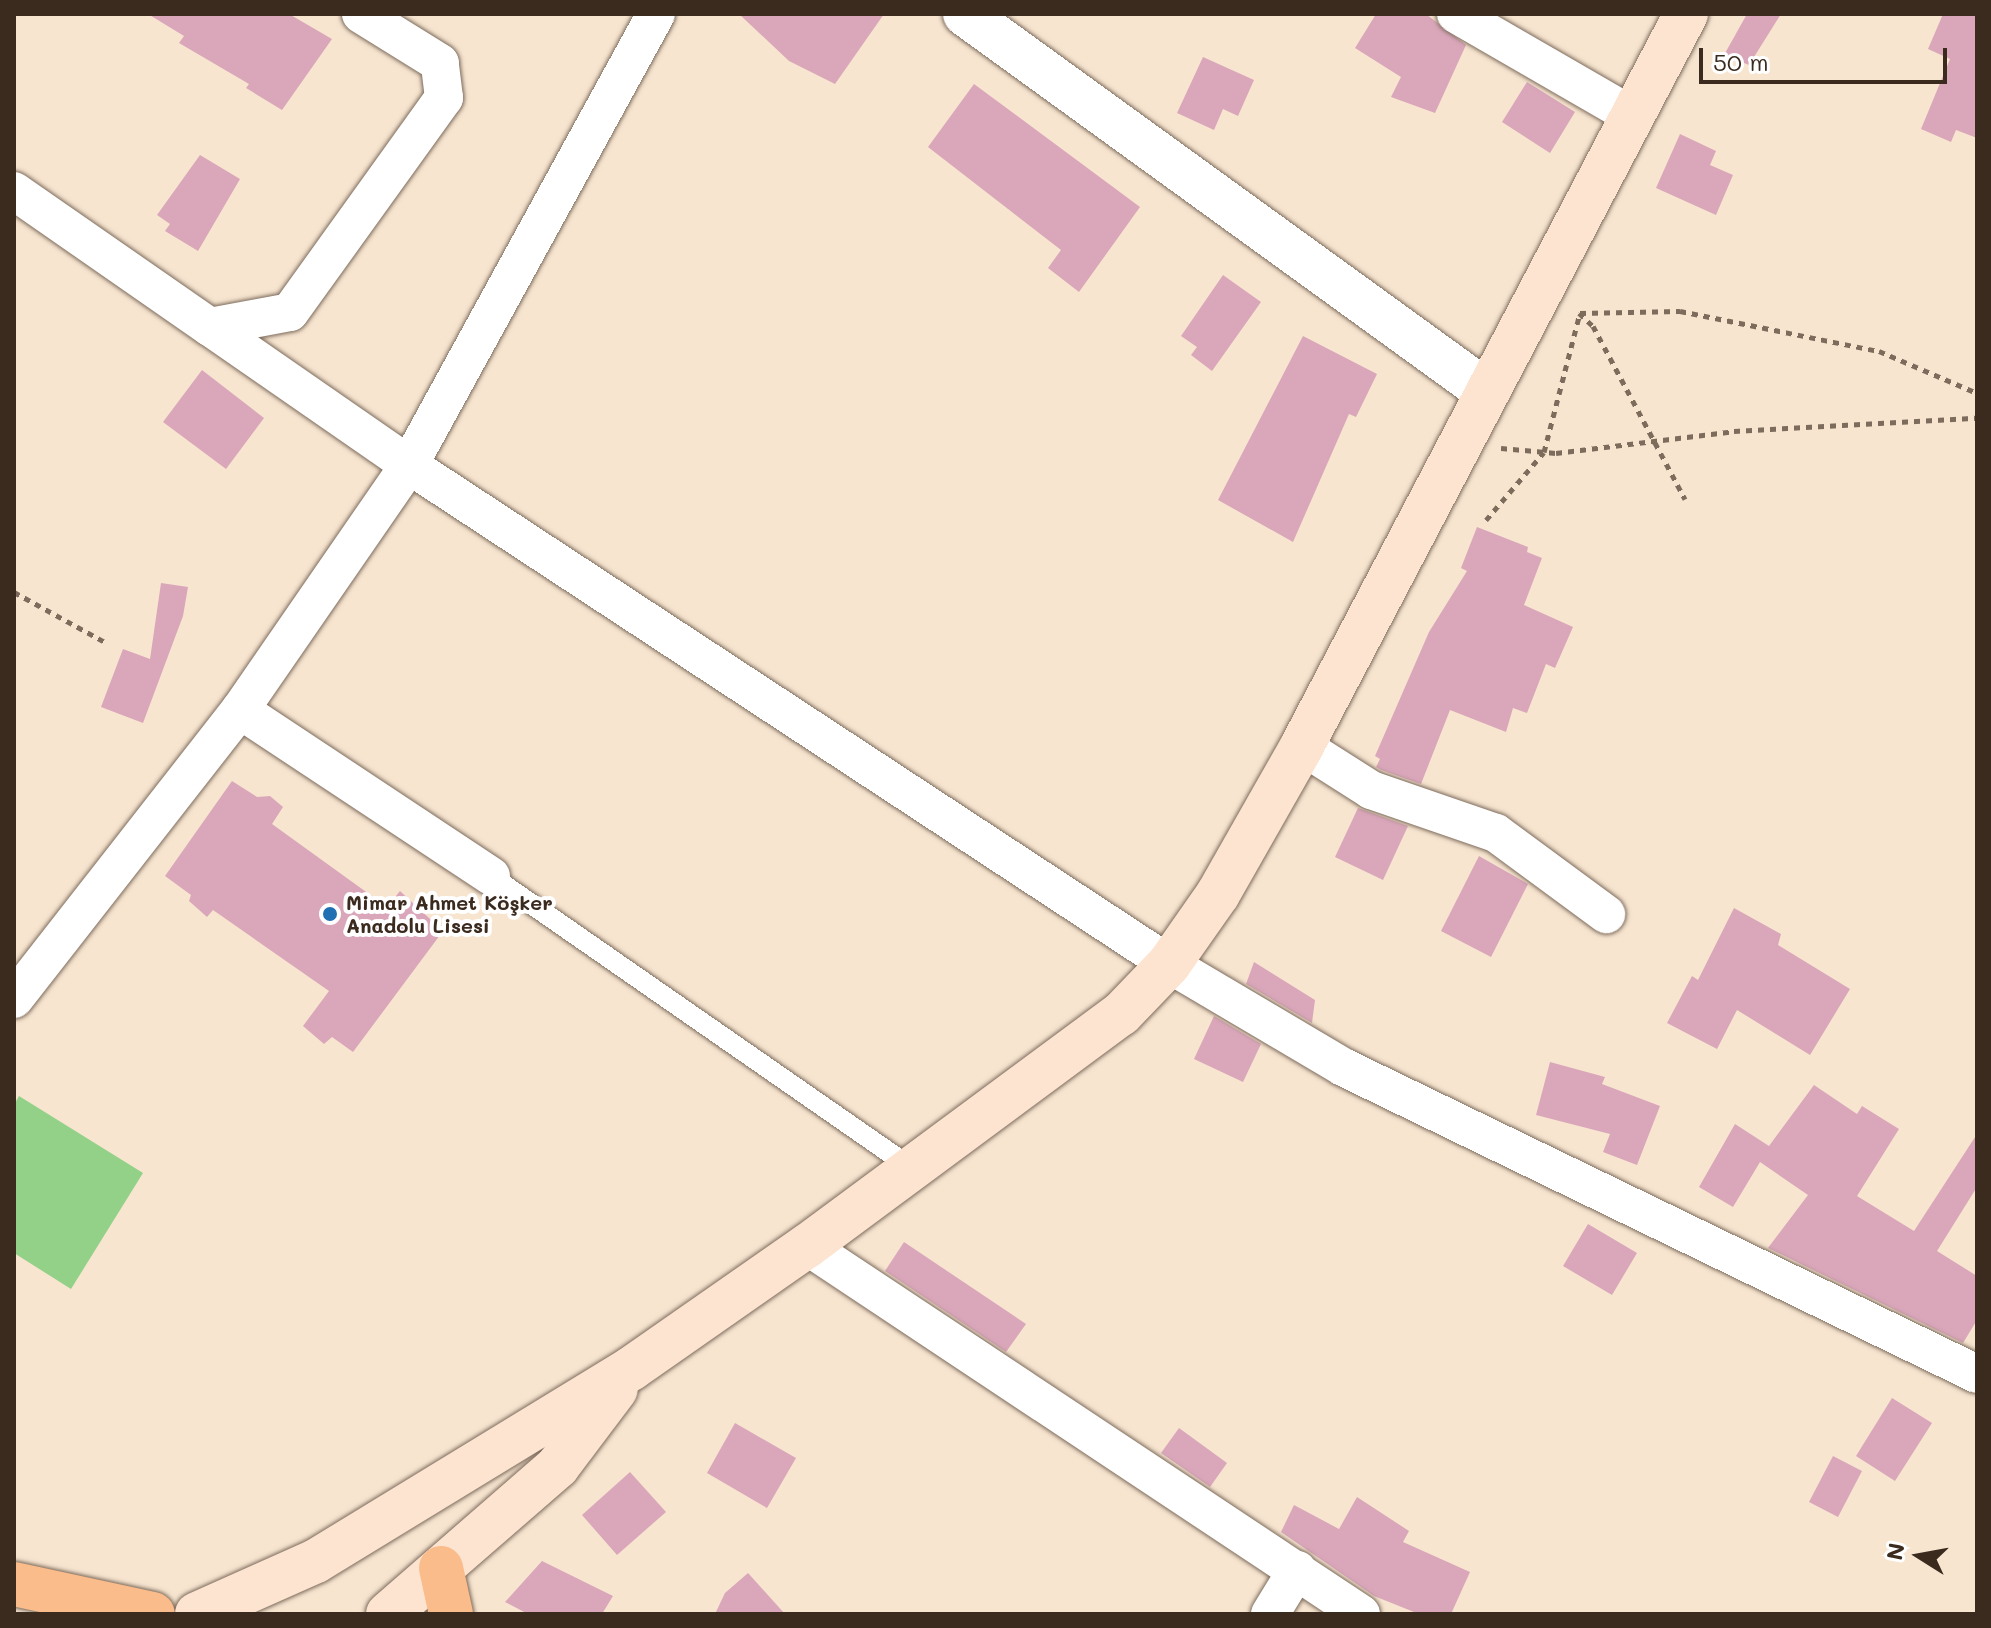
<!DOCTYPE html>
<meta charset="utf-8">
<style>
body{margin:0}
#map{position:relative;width:1991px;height:1628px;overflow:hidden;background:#f7e5d0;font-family:Mali,sans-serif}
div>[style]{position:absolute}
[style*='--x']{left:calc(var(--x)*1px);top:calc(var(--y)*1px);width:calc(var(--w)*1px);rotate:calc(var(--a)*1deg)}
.green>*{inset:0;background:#92d187}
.building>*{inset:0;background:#daa7ba}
.path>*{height:5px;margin-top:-2.5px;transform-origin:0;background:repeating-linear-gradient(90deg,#7d6b5c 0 6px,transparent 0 12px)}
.roads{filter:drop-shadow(0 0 2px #7d6b5c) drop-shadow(0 0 2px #7d6b5c)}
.service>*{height:20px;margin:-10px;padding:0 10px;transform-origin:10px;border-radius:10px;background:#fff}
.minor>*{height:38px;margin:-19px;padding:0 19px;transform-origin:19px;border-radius:19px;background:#fff}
.tertiary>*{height:44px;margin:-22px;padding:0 22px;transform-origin:22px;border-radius:22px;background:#fff}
.secondary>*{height:44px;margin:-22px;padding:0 22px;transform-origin:22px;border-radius:22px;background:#fde4d1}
.trunk>*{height:44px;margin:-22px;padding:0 22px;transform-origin:22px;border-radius:22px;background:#fabc8b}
.dots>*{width:22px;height:22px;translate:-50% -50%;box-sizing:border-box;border:4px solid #fff;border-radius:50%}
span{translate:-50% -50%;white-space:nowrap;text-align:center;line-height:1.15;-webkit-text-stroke:8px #fff;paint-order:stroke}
.poi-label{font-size:20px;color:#3b2a1e;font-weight:700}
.left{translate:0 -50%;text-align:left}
.frame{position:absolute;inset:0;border:16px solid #3b2a1e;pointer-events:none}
.north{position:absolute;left:1879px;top:1516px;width:80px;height:80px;-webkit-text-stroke:6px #fff;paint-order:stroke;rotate:281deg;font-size:22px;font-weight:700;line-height:32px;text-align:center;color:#3b2a1e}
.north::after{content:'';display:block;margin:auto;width:28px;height:36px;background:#3b2a1e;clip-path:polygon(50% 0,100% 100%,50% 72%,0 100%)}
.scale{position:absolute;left:1699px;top:48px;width:248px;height:36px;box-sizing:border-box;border:4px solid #3b2a1e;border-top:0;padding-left:10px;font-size:24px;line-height:28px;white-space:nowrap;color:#3b2a1e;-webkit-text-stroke:6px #fff;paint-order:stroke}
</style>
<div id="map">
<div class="green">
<i style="clip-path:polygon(19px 1096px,143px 1173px,71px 1289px,14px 1253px,14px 1105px)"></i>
</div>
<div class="building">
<i style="clip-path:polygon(148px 14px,289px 14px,332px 39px,282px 110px,246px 88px,249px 84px,179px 43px,184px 36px)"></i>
<i style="clip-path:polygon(739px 14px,884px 14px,835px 84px,789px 61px)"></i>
<i style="clip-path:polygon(1376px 14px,1426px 14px,1466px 45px,1435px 113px,1391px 97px,1401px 77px,1355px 48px)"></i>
<i style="clip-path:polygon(1747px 14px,1781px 14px,1749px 65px,1724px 55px)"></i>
<i style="clip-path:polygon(1943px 14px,1977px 14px,1977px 138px,1956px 130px,1951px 142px,1921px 129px,1950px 59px,1928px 49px)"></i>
<i style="clip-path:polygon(1203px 57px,1254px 80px,1238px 116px,1223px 109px,1214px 130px,1177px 113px)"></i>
<i style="clip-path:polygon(1527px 82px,1575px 112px,1550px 153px,1502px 122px)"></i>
<i style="clip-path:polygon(974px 84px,1140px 207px,1079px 292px,1048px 268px,1061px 250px,928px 147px)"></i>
<i style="clip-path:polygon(1680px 134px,1716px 151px,1710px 165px,1733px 175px,1716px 215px,1656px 188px)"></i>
<i style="clip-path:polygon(200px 155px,240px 179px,198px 251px,165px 231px,170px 224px,157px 215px)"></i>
<i style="clip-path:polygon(1223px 275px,1261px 302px,1212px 371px,1191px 355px,1197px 347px,1181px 336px)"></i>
<i style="clip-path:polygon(1303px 336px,1377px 374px,1356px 417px,1349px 414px,1293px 542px,1218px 500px)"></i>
<i style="clip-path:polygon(202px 370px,264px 418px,226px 469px,163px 422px)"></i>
<i style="clip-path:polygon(1477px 527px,1528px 547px,1527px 552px,1542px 558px,1524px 605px,1573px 627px,1555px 668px,1546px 664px,1527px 713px,1513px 708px,1506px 732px,1450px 710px,1421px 784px,1381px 770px,1376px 767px,1380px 759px,1375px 756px,1429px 632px,1467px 571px,1461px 568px)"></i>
<i style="clip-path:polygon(161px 583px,188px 587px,183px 616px,143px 723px,101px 707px,123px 649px,150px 659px)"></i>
<i style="clip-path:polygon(232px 781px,257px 797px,270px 796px,283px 807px,272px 824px,387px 907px,400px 891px,443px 931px,353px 1052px,332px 1037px,324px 1044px,303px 1026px,329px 991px,213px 910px,207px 917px,189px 901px,191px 895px,165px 876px)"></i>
<i style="clip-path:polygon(1358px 808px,1408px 826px,1383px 880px,1335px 857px)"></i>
<i style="clip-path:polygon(1479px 856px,1528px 884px,1491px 957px,1441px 931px)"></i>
<i style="clip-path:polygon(1734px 908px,1781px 934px,1778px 945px,1850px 989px,1810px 1055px,1737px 1010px,1717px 1049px,1667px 1023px,1692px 976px,1698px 980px)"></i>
<i style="clip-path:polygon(1254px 962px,1315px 1000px,1312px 1023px,1246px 984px)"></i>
<i style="clip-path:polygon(1214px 1016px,1261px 1044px,1243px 1082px,1194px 1059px)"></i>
<i style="clip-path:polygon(1550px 1062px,1605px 1077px,1602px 1084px,1660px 1106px,1637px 1165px,1603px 1152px,1610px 1134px,1536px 1115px)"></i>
<i style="clip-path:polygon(1814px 1085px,1857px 1114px,1862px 1106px,1899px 1129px,1857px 1196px,1914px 1231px,1977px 1134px,1977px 1187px,1937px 1251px,1977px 1276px,1977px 1320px,1963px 1343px,1768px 1248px,1808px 1195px,1760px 1162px,1733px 1207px,1699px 1187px,1735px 1124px,1769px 1146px)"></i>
<i style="clip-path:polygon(1588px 1224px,1637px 1253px,1612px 1295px,1563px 1266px)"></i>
<i style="clip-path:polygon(904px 1242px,1026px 1324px,1006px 1352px,885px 1271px)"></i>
<i style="clip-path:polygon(1892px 1398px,1932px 1423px,1895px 1481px,1856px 1456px)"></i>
<i style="clip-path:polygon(735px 1423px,796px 1458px,767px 1508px,707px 1473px)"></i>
<i style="clip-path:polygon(1179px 1428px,1227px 1463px,1210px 1487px,1161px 1453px)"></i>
<i style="clip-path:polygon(1833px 1456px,1862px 1471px,1838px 1517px,1809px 1502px)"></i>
<i style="clip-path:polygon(630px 1472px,666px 1512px,617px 1555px,582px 1515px)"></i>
<i style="clip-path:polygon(1357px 1497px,1409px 1531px,1403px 1542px,1470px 1572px,1451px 1614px,1419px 1614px,1374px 1596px,1281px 1532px,1294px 1505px,1339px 1529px)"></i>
<i style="clip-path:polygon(542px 1561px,613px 1596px,602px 1614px,528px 1614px,505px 1602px)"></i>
<i style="clip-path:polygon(748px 1573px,785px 1614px,715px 1614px,725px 1593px)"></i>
</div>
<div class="path">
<i style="--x:1579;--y:313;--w:19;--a:43"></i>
<i style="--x:1593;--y:326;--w:196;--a:62"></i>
<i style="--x:1501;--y:448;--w:55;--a:5.2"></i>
<i style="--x:1556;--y:453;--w:179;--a:-7"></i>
<i style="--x:1734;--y:431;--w:243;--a:-3.1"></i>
<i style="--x:1486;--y:520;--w:89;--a:-49.5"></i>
<i style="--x:1544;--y:452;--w:144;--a:-75.5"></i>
<i style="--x:1580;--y:313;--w:100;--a:-1.1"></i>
<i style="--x:1680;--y:311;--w:203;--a:11.4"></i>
<i style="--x:1879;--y:351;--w:107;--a:23.2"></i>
<i style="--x:14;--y:592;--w:104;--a:28.8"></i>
</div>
<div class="roads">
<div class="service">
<i style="--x:491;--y:876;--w:514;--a:34.77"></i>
</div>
<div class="minor">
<i style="--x:1456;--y:14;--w:204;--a:30"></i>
<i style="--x:14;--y:191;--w:239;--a:34.8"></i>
<i style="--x:210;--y:327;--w:81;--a:-10.6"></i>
<i style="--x:290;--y:312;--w:264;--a:-54.3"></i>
<i style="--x:444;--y:98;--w:35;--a:-97"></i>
<i style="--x:440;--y:63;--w:93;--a:-148.2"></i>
<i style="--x:210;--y:327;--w:242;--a:34.7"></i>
<i style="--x:409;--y:465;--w:909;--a:33.29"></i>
<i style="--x:1169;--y:964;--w:202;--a:30.6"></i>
<i style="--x:1343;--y:1067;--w:704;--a:25.84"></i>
<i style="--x:1302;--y:746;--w:82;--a:32.5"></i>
<i style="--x:1371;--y:790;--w:132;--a:19"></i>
<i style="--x:1496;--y:833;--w:137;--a:36.4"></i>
<i style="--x:491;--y:876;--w:301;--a:-146.5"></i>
<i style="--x:240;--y:710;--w:298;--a:-55.4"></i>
<i style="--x:409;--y:465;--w:514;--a:-61.29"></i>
<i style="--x:14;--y:999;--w:367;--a:-52"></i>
<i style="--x:807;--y:1246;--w:665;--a:33.59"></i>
<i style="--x:1270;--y:1614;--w:52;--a:-58.5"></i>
</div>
<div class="tertiary">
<i style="--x:965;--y:14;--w:644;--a:35.91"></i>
</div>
<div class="secondary">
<i style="--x:197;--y:1614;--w:130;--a:-24"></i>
<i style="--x:316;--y:1561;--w:370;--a:-31.4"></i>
<i style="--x:632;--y:1368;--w:213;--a:-34.9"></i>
<i style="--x:807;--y:1246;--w:390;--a:-36.5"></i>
<i style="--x:1121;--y:1014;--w:69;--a:-46.2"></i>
<i style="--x:1169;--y:964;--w:85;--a:-55"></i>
<i style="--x:1218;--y:894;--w:170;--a:-60.4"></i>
<i style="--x:1302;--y:746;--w:827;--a:-62.32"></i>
<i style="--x:388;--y:1614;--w:225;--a:-41"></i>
<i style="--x:558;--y:1466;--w:96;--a:-53"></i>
</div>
<div class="trunk">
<i style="--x:441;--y:1568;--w:47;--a:77.7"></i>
<i style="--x:14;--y:1584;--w:142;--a:12.2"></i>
</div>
</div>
<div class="dots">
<i style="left:330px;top:914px;background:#1f6fb2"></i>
</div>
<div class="poi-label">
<span class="left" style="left:346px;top:914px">Mimar Ahmet Köşker<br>Anadolu Lisesi</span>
</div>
<div class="frame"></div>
<div class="north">N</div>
<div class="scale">50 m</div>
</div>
